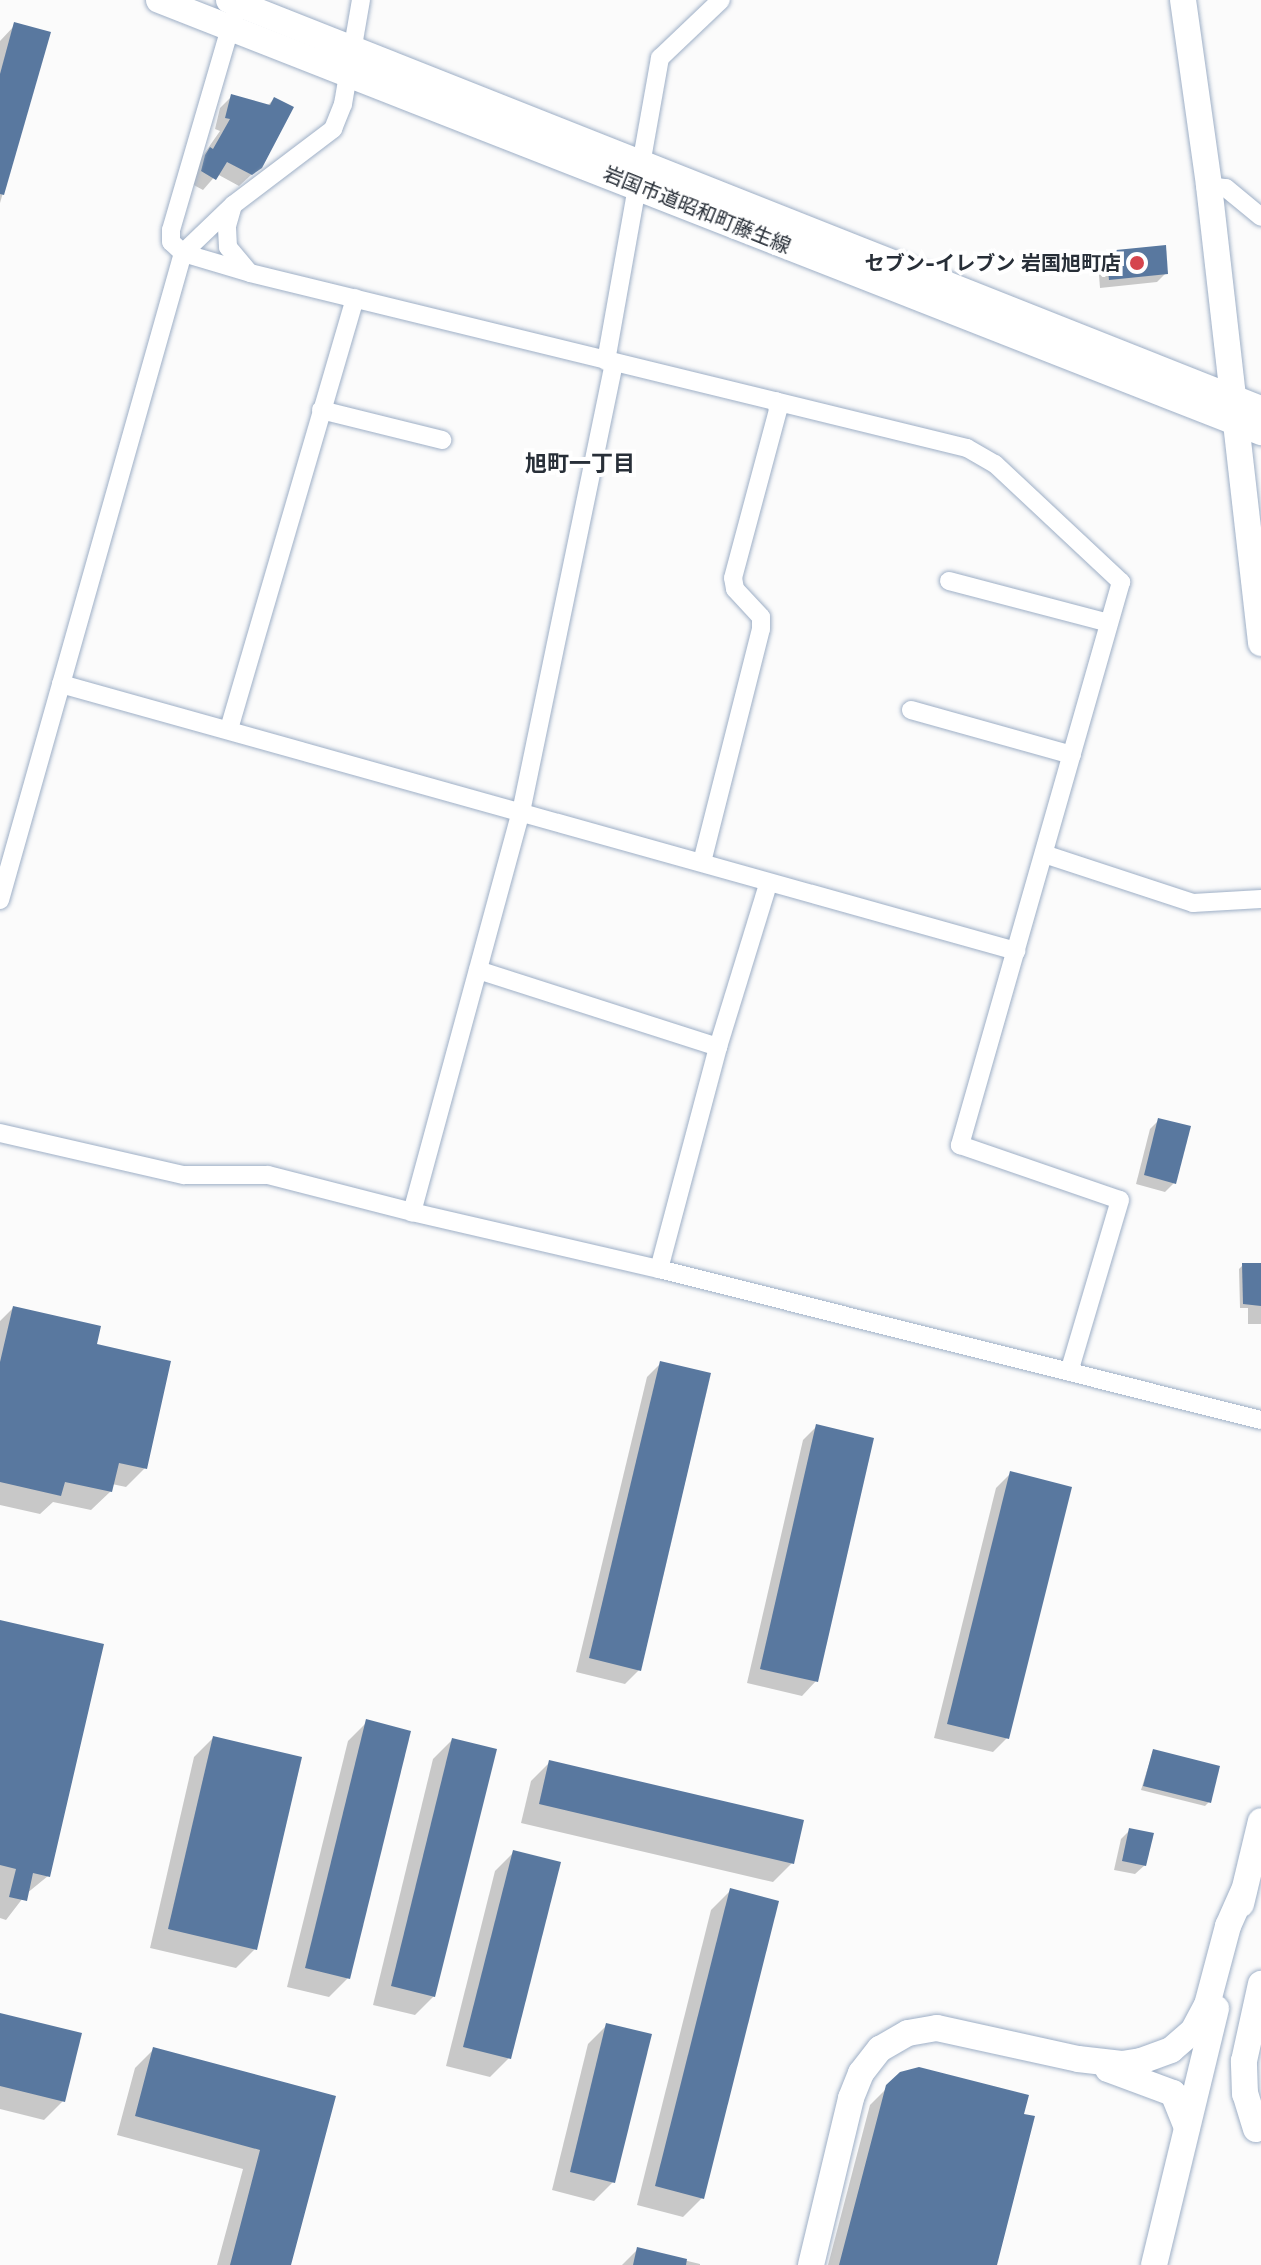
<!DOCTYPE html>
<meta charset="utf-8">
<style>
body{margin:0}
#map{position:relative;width:1261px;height:2265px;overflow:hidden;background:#fbfbfb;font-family:"Work Sans","Noto Sans JP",sans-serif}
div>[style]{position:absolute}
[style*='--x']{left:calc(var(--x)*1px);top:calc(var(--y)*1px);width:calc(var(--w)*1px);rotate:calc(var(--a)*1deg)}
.shadow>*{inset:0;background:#0003}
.building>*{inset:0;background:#59789f}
.roads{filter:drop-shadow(0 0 2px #9eafc6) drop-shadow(0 0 2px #9eafc6)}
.street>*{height:18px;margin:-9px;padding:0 9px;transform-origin:9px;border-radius:9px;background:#fff}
.secondary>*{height:26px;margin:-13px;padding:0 13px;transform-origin:13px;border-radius:13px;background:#fff}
.dots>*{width:22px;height:22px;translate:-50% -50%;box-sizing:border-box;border:4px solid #fff;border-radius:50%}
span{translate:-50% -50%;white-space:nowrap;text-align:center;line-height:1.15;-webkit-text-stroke:8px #fff;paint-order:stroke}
.street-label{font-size:20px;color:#282f38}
.poi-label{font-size:20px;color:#282f38;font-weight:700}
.right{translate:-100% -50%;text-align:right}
.neighbourhood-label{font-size:22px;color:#282f38;font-weight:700}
</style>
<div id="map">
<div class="shadow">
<i style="clip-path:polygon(15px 25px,49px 34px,0 203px,0 41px)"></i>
<i style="clip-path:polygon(232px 96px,267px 106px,274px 99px,261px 166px,239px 186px,217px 174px,203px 190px,190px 183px,199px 161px,220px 131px,215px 129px,220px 108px)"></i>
<i style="clip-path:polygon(1107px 253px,1166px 273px,1157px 282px,1100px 288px,1098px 262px)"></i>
<i style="clip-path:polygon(1159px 1120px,1174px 1183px,1165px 1192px,1136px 1184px,1150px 1129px)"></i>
<i style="clip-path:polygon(1243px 1265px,1261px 1265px,1261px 1324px,1248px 1324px,1248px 1308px,1240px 1308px,1239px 1269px)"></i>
<i style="clip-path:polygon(13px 1308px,94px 1345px,145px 1468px,126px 1487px,112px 1484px,111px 1491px,91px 1510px,53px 1502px,40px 1514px,0 1505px,0 1321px)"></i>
<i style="clip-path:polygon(661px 1363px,639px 1670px,625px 1684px,576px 1672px,647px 1377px)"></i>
<i style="clip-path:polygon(817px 1426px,816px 1681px,802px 1696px,747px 1683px,803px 1440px)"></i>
<i style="clip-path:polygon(1010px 1474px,1007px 1738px,993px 1752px,934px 1738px,996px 1488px)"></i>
<i style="clip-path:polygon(0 1622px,48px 1876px,26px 1894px,6px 1920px,0 1918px)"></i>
<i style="clip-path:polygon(367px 1722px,348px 1978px,329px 1997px,287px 1987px,348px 1741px)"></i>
<i style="clip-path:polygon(213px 1738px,255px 1949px,236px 1968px,150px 1948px,194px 1757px)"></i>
<i style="clip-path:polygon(452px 1740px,434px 1996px,415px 2015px,373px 2005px,433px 1759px)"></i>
<i style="clip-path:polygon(1153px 1751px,1209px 1802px,1205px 1806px,1141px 1790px)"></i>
<i style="clip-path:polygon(550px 1762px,792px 1863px,773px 1882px,521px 1823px,531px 1781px)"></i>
<i style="clip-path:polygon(1130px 1830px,1145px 1865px,1135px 1874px,1114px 1870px,1121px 1839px)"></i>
<i style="clip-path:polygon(514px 1852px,509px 2058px,490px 2077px,446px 2066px,495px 1871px)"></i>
<i style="clip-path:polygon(730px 1891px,702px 2198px,683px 2217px,637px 2205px,711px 1910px)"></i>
<i style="clip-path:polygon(0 2015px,63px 2101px,44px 2120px,0 2109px)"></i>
<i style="clip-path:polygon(607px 2025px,613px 2182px,594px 2201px,552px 2190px,588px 2044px)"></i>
<i style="clip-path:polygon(154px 2049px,334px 2097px,289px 2265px,217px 2265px,243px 2169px,117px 2135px,135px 2068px)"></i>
<i style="clip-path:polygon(901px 2074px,995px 2265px,828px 2265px,870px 2105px)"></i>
<i style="clip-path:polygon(638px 2249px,700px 2264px,700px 2265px,622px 2265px)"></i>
</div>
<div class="building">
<i style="clip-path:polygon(14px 22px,51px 32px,4px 195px,0 194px,0 74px)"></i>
<i style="clip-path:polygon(231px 94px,270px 105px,274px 97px,294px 107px,262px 168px,252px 175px,227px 162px,216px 180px,201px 171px,205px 155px,210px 147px,213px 149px,230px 119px,225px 118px)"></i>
<i style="clip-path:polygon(1166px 245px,1168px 274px,1109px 280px,1106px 251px)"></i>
<i style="clip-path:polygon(1158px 1118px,1191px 1126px,1176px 1184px,1144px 1175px)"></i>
<i style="clip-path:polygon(1242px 1263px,1261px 1263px,1261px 1306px,1243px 1304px)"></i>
<i style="clip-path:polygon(13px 1306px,101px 1326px,97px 1344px,171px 1361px,147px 1469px,119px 1463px,112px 1492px,65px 1482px,61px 1496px,0 1482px,0 1362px)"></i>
<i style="clip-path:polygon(660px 1361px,711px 1373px,641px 1671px,589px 1658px)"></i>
<i style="clip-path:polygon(816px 1424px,874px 1438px,818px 1682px,760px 1669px)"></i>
<i style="clip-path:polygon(1010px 1471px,1072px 1487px,1009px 1739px,947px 1724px)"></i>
<i style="clip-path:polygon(0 1620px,104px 1644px,50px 1877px,33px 1873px,27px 1901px,9px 1897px,16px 1869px,0 1865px)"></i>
<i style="clip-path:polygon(366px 1719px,411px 1731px,350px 1979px,305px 1968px)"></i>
<i style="clip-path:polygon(213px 1736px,302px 1757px,257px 1950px,168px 1929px)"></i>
<i style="clip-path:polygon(452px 1738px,497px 1749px,435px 1997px,391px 1986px)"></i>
<i style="clip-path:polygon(1153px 1749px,1220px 1766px,1211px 1803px,1143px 1786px)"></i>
<i style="clip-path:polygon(549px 1760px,804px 1820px,794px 1864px,539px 1804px)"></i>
<i style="clip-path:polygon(1129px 1828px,1154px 1833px,1146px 1866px,1122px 1861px)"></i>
<i style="clip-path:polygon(513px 1850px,561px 1862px,511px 2059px,463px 2047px)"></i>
<i style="clip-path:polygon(730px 1888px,779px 1901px,704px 2199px,655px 2186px)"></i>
<i style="clip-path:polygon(0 2013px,82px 2033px,65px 2102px,0 2086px)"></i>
<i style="clip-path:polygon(606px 2023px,652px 2034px,615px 2183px,570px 2172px)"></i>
<i style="clip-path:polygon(153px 2047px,336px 2096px,291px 2265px,230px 2265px,260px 2150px,135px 2116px)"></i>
<i style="clip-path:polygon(919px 2067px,1029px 2095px,1024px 2114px,1035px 2116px,997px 2265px,839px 2265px,886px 2085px,900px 2072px)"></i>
<i style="clip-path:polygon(637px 2247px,687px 2259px,686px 2265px,633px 2265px)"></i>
</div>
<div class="roads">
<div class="street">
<i style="--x:1209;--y:186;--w:17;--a:7"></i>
<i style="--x:1226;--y:188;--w:45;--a:39.6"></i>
<i style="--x:233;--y:205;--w:69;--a:136.2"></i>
<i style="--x:183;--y:253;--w:70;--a:16.6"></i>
<i style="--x:250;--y:273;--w:738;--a:13.72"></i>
<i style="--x:967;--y:448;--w:32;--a:30"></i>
<i style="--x:995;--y:464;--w:173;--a:43.1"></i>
<i style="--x:1121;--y:582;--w:586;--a:105.96"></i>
<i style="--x:960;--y:1145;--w:169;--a:19"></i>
<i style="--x:1120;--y:1200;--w:179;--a:106.5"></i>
<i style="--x:248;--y:271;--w:31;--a:-130"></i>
<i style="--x:228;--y:247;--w:21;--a:-93"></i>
<i style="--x:227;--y:226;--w:22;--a:-74"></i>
<i style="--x:233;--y:205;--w:126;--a:-37.2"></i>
<i style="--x:333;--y:129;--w:27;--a:-68"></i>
<i style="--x:343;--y:104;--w:106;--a:-80.2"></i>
<i style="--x:606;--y:361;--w:308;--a:-79.9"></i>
<i style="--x:660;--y:58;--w:84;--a:-43.6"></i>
<i style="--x:614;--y:363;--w:458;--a:101.7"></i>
<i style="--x:521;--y:811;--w:416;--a:105.2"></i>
<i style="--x:412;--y:1212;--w:253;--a:13"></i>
<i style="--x:659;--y:1269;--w:621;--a:14.08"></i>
<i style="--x:321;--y:410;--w:125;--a:13.9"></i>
<i style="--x:949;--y:581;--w:165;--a:14.7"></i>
<i style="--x:61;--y:684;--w:992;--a:15.62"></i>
<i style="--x:911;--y:710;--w:167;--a:15.6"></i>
<i style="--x:229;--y:729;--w:449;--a:-73.7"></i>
<i style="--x:1044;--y:854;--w:157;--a:18.2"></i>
<i style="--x:1193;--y:903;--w:68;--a:-3.4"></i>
<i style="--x:702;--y:862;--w:240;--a:-75.8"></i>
<i style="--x:761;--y:629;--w:12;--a:-90"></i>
<i style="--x:761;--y:617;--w:38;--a:-133"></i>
<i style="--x:735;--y:589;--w:11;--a:-100"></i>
<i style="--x:733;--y:578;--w:174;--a:-75"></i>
<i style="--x:778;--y:410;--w:9;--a:-103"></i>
<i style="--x:0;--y:900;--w:672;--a:-74.21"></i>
<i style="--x:183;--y:253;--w:16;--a:-137"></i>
<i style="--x:171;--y:242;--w:12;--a:-90"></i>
<i style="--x:171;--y:230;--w:221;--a:-73.7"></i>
<i style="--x:478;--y:970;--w:252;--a:17.8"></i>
<i style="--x:0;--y:1133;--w:189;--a:12.9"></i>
<i style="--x:184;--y:1175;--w:84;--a:0"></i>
<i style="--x:268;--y:1175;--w:149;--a:14.4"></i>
<i style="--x:659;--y:1269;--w:230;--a:-75.1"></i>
<i style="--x:718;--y:1047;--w:170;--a:-72.9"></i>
</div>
<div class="secondary">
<i style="--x:159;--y:0;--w:1184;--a:21.41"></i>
<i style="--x:229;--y:0;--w:1110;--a:21.62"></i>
<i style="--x:1183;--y:0;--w:188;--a:82"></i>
<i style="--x:1209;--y:186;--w:460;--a:83.5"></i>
<i style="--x:1241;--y:1904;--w:85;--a:-76.5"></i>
<i style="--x:1108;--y:2069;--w:69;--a:20.3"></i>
<i style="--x:1173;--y:2093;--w:37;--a:68"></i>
<i style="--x:1256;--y:2129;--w:37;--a:-107"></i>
<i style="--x:1245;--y:2094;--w:33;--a:-92"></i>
<i style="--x:1244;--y:2061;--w:79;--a:-77.6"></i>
<i style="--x:811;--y:2265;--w:172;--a:-76.5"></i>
<i style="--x:851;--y:2098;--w:27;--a:-68"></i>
<i style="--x:861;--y:2073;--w:31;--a:-52"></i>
<i style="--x:880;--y:2049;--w:32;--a:-30"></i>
<i style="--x:908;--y:2033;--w:29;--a:-10"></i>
<i style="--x:937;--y:2028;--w:144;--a:12.4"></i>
<i style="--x:1078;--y:2059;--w:44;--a:6.5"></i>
<i style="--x:1122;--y:2064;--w:19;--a:-9"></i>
<i style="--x:1141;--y:2061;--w:32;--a:-20"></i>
<i style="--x:1171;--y:2050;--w:29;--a:-41"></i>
<i style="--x:1193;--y:2031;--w:30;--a:-62"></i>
<i style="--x:1207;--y:2005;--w:82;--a:-75.1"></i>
<i style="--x:1228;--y:1926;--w:39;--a:-66"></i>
<i style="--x:1154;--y:2265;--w:264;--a:-76.4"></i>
</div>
</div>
<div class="dots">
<i style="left:1137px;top:263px;background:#d5454e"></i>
</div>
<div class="street-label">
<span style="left:697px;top:210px;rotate:22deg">岩国市道昭和町藤生線</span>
</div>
<div class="poi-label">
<span class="right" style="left:1121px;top:263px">セブン-イレブン 岩国旭町店</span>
</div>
<div class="neighbourhood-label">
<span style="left:580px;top:464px">旭町一丁目</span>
</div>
</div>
